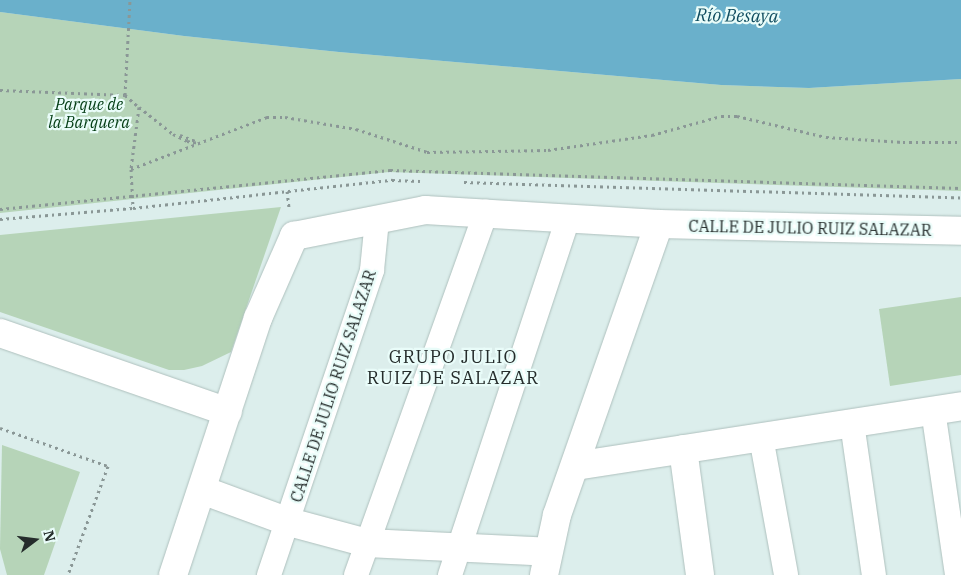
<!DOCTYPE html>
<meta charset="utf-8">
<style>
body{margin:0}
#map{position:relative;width:961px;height:575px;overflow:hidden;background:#dceeec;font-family:"IBM Plex Serif",serif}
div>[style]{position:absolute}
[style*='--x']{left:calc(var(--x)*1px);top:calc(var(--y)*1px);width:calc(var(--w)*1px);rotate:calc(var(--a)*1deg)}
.green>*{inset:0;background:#b6d4b8}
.water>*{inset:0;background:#6ab0cb}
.path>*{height:3px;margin-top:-1.5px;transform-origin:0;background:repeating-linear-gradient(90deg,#8a9796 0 2.5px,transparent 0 6.5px)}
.roads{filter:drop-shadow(0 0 1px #aec0bd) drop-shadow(0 0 1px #aec0bd)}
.pedestrian>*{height:24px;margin:-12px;padding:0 12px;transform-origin:12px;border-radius:12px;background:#fff}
.minor>*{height:28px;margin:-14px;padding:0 14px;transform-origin:14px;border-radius:14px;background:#fff}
span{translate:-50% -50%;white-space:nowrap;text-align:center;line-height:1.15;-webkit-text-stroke:4.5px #e9fcf9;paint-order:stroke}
.park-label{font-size:16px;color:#033d14;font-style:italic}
.street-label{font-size:16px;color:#252c2b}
.water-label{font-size:18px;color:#114d60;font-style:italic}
.neighbourhood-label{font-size:18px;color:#252c2b;letter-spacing:1px}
.north{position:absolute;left:10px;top:515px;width:50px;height:50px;-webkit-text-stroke:4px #e9fcf9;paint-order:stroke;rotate:75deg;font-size:14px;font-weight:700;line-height:20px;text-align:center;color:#252c2b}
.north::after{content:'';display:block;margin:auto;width:18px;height:22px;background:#252c2b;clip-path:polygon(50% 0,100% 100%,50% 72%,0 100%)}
</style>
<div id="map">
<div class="green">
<i style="clip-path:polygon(0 12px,184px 36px,339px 52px,721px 85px,809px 88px,961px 79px,961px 191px,389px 172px,0 213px)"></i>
<i style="clip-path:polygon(281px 207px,231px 352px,202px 366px,184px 370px,169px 370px,0 312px,0 235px)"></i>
<i style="clip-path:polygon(961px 297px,961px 375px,890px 386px,879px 309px)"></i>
<i style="clip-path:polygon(2px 445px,80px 472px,44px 575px,7px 575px,0 549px)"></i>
</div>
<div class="water">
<i style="clip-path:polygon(0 0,961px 0,961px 79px,809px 88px,721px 85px,339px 52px,184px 36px,0 12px)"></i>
</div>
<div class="path">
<i style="--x:0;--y:90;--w:125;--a:2.3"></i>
<i style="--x:125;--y:95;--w:18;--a:41"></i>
<i style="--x:139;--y:107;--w:63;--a:97.4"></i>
<i style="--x:131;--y:169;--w:39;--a:87"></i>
<i style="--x:125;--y:95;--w:95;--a:-87"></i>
<i style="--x:139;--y:107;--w:43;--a:38.5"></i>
<i style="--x:173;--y:134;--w:16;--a:27"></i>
<i style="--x:187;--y:141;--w:12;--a:9"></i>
<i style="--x:180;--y:135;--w:17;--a:21"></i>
<i style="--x:131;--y:169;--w:146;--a:-20.9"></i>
<i style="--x:267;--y:117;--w:18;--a:0"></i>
<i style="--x:285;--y:117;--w:72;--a:9.6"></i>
<i style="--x:356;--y:129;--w:75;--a:17.9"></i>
<i style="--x:427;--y:152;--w:121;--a:-0.9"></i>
<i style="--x:548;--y:150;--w:105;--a:-8.2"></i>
<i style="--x:652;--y:135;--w:72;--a:-15.4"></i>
<i style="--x:721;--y:116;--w:16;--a:0"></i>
<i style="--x:737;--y:116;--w:91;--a:13.3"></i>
<i style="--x:826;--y:137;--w:77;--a:3.7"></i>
<i style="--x:903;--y:142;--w:58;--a:0"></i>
<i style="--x:464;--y:182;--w:497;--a:1.8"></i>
<i style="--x:287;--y:191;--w:17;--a:83"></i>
<i style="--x:0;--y:209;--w:392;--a:-5.7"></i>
<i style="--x:390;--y:170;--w:571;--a:1.81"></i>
<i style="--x:0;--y:219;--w:133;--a:-4.7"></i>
<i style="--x:133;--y:208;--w:261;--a:-6.2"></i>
<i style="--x:392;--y:180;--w:28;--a:2"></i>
<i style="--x:0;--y:428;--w:114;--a:19.4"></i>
<i style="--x:108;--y:466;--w:116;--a:110.2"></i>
</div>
<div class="roads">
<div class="pedestrian">
<i style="--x:933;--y:410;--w:167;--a:81.7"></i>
<i style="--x:852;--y:423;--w:154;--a:81.8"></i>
<i style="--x:761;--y:437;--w:140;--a:79.7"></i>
<i style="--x:269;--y:575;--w:322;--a:-71.3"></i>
<i style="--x:372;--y:270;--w:50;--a:-84.3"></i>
<i style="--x:356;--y:575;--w:386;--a:-70.3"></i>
<i style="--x:450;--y:575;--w:376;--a:-71.7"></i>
</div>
<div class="minor">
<i style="--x:0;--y:333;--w:241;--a:19.1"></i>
<i style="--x:683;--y:449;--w:127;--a:82.3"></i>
<i style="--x:575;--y:466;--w:391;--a:-8.8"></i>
<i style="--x:202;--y:490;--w:93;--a:20.2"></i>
<i style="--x:289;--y:522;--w:81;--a:15.1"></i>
<i style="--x:367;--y:543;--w:181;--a:2.8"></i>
<i style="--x:173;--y:575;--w:271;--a:-71.7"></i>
<i style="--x:258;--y:318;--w:90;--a:-66.3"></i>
<i style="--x:294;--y:236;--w:134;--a:-11.2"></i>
<i style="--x:425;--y:210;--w:234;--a:3.4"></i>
<i style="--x:659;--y:224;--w:302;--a:1.3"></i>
<i style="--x:544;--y:575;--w:61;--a:-77.8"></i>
<i style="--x:557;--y:515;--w:308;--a:-70.7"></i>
</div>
</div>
<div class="park-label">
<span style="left:89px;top:113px">Parque de<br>la Barquera</span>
</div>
<div class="street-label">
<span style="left:810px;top:228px;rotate:1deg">CALLE DE JULIO RUIZ SALAZAR</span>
<span style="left:333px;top:386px;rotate:-72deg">CALLE DE JULIO RUIZ SALAZAR</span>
</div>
<div class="water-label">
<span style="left:737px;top:16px;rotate:1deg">Río Besaya</span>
</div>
<div class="neighbourhood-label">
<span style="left:453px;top:368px">GRUPO JULIO<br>RUIZ DE SALAZAR</span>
</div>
<div class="north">N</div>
</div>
